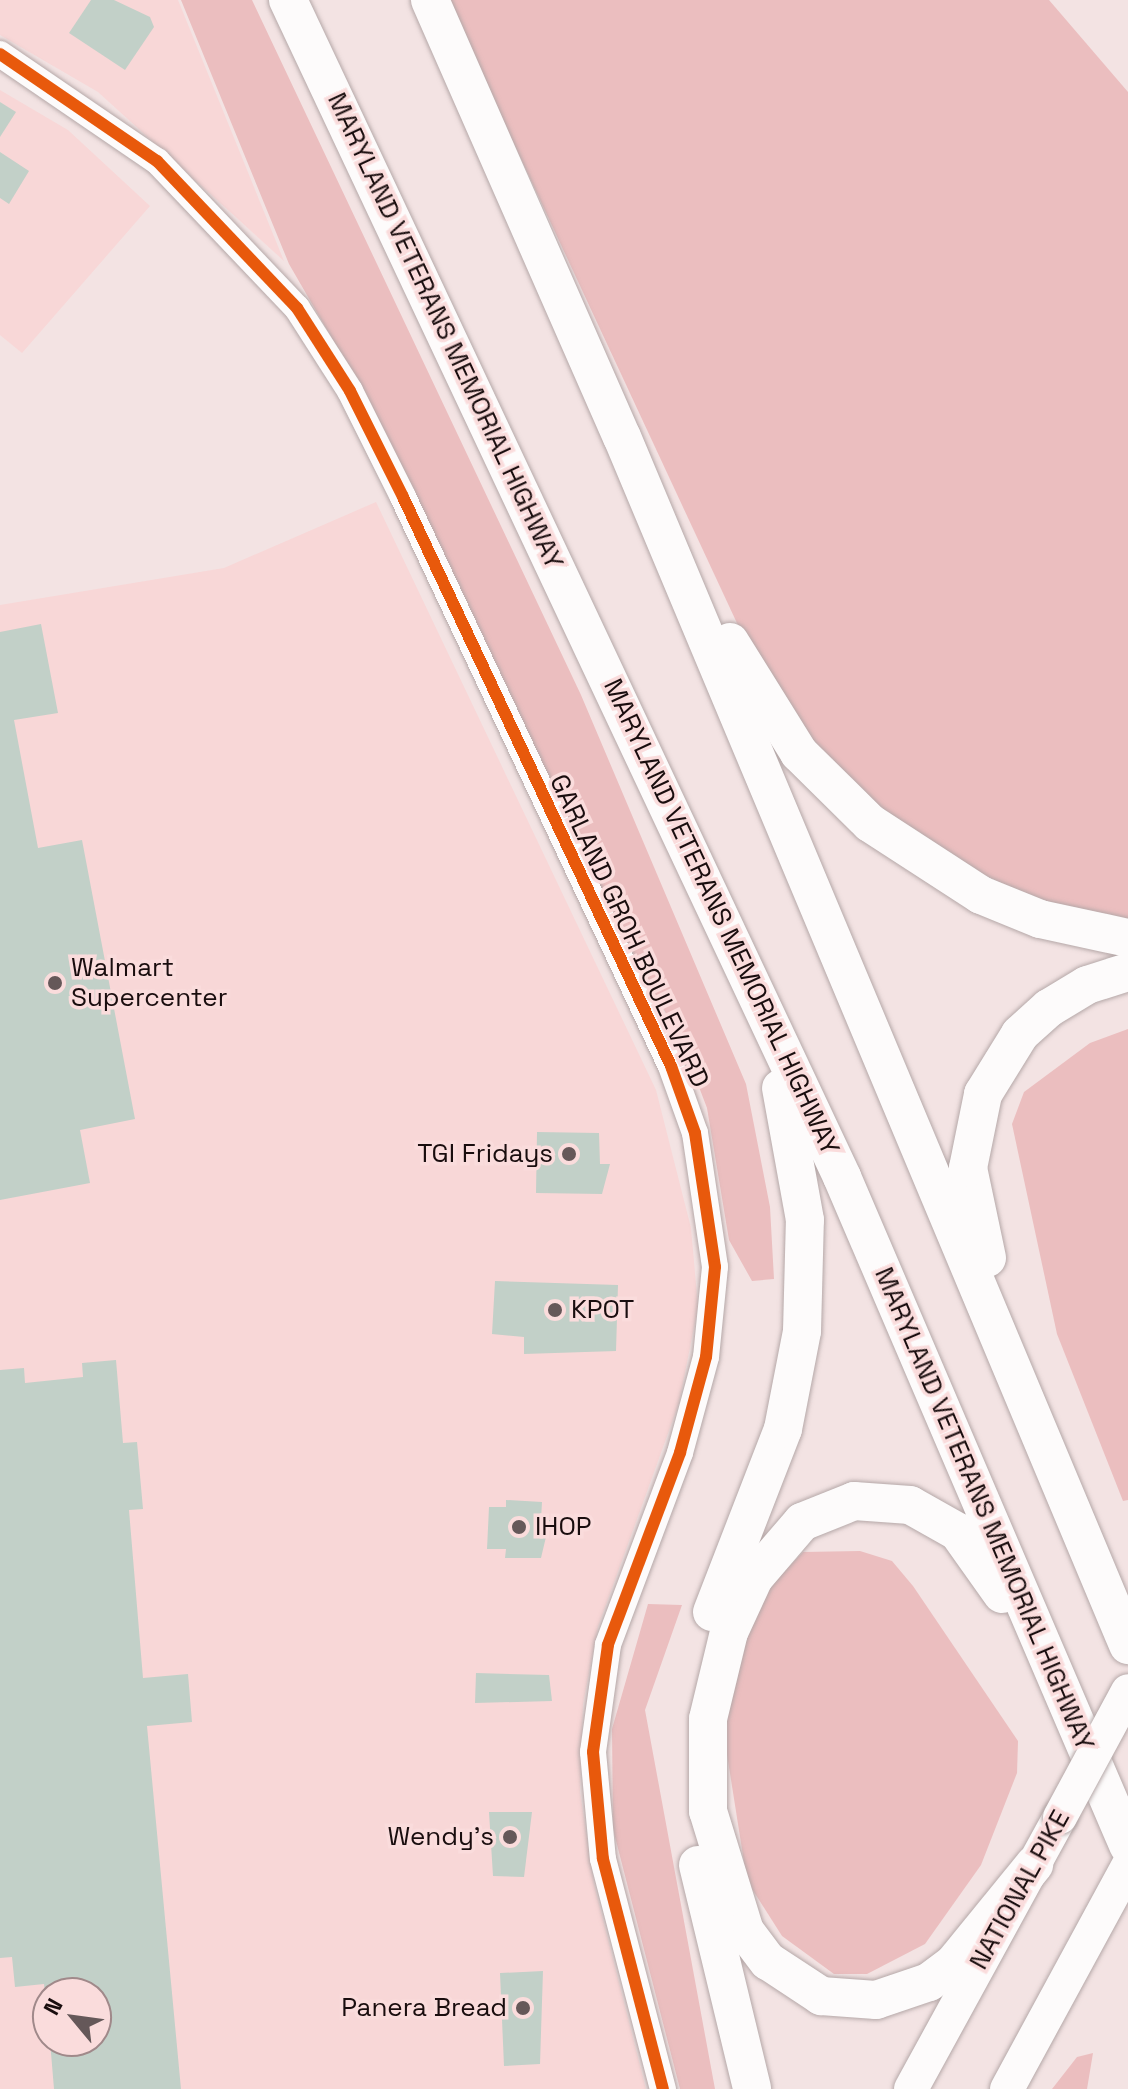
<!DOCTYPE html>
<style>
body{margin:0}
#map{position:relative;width:1128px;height:2089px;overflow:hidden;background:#f3e3e3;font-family:"Space Grotesk",sans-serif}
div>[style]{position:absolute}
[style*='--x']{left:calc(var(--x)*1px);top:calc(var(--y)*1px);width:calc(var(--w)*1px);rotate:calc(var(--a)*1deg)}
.built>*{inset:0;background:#f8d7d7}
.green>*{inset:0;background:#ebbebf}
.building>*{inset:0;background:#c2d0c8}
.roads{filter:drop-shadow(0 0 2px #b5a8a8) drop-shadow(0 0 2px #b5a8a8)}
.tertiary>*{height:26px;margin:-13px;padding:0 13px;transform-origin:13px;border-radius:13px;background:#fdfbfb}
.primary>*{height:34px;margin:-17px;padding:0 17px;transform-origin:17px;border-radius:17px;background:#fdfbfb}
.motorway>*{height:38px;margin:-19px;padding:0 19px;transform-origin:19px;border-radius:19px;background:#fdfbfb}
.bridges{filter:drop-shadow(0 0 2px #b5a8a8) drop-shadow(0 0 2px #b5a8a8)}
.primary-bridge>*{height:34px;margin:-17px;padding:0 17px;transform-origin:17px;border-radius:17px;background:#fdfbfb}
.cycleway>*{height:12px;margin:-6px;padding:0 6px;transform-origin:6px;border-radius:6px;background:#e8590c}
.dots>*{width:22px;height:22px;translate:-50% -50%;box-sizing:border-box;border:4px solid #fadcdc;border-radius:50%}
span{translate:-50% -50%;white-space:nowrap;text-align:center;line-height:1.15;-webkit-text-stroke:7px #fadcdc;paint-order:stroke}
.street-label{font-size:26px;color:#190d0e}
.poi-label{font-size:26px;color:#190d0e}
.left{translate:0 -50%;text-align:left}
.right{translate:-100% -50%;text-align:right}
.north{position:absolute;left:32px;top:1977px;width:80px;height:80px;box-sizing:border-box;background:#fadcdc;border:2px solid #a0898a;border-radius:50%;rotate:299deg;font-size:22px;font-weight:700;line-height:32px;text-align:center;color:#190d0e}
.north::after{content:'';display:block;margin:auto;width:28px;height:36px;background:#655859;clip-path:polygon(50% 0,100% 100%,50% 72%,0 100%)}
</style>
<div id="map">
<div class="built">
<i style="clip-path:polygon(0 0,178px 0,284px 261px,98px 92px,0 35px)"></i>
<i style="clip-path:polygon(0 90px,68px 130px,150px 206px,22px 353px,0 335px)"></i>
<i style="clip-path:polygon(evenodd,376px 502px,656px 1090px,691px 1228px,698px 1307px,679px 1403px,598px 1627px,583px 1704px,580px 1792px,594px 1884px,646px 2089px,0 2089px,0 605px,224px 568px,376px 502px,48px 1993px,96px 1993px,96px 2041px,48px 2041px,48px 1993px)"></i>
</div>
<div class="green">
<i style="clip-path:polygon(181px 0,252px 0,581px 695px,746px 1084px,770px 1207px,774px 1279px,752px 1281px,729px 1240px,707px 1108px,683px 1045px,599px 890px,341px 354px,289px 264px)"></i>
<i style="clip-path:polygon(447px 0,1049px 0,1128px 92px,1128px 922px,1044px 905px,910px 837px,822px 759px,756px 664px)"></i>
<i style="clip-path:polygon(1128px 1029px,1128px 1500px,1123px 1501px,1057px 1334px,1012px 1124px,1024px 1092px,1090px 1043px)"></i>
<i style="clip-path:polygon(860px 1551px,892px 1561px,913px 1586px,1018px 1741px,1017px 1773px,981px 1865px,925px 1944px,867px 1974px,834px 1974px,782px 1936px,747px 1881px,723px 1729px,754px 1603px,803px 1552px)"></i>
<i style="clip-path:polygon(648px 1604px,682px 1605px,645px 1710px,715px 2089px,680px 2089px,613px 1829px,612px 1729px)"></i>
<i style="clip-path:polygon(1093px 2053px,1087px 2089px,1052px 2089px,1077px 2057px)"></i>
</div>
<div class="building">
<i style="clip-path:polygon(91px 0,114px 0,150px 17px,154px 27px,125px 70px,69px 33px)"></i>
<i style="clip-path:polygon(0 102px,16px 112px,0 137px)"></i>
<i style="clip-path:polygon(0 152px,29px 171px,9px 204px,0 198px)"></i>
<i style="clip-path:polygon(41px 624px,58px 713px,14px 720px,38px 848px,82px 840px,135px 1119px,80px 1130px,90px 1183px,0 1200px,0 632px)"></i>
<i style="clip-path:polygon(537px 1132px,599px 1133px,600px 1164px,610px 1164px,602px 1194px,536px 1193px)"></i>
<i style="clip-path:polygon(495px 1281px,618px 1285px,616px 1351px,524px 1354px,524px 1337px,492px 1334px)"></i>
<i style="clip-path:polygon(116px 1360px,123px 1443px,137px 1442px,143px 1509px,129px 1510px,143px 1678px,188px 1674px,192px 1722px,147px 1726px,181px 2089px,54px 2089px,50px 2041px,96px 2041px,96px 1993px,48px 1993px,46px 2003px,44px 1984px,15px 1987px,12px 1957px,0 1958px,0 1370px,24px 1368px,25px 1383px,83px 1377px,82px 1363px)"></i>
<i style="clip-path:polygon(506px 1500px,542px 1502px,541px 1520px,550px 1520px,541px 1558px,505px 1558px,506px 1549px,487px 1549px,489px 1507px,506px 1507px)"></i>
<i style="clip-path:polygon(476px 1673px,549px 1675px,552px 1701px,475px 1703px)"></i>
<i style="clip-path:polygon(489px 1812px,532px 1812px,524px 1877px,493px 1876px)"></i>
<i style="clip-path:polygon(543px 1971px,540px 2064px,504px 2066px,500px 1973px)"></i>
</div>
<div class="roads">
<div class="tertiary">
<i style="--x:0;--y:54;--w:190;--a:34.3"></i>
<i style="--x:157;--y:161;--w:203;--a:46.4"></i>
<i style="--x:297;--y:308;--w:98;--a:57.4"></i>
<i style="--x:350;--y:391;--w:119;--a:63.4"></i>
<i style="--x:403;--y:497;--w:629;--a:64.78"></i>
<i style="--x:671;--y:1066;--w:71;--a:70.3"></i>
<i style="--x:695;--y:1133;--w:135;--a:81.5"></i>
<i style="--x:715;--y:1267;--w:90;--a:95.7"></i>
<i style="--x:706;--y:1357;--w:99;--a:105.2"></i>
<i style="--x:680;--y:1453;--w:205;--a:110.6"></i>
<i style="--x:608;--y:1645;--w:108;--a:98"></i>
<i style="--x:593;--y:1752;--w:107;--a:84.7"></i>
<i style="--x:603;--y:1859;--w:238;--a:75.4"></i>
</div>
<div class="primary">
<i style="--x:911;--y:2089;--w:310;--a:-61.3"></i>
<i style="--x:1007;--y:2089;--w:254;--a:-61.5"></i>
</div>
<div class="motorway">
<i style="--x:288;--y:0;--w:1301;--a:64.79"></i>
<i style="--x:842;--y:1177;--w:727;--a:66.82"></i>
<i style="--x:430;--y:0;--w:477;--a:66.3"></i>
<i style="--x:622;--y:437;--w:1310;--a:67.27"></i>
<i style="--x:730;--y:642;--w:131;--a:58.1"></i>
<i style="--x:799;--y:753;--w:100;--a:44.6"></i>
<i style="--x:870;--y:823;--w:132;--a:33"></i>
<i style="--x:981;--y:895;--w:64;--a:22.1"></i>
<i style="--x:1040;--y:919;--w:90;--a:12.2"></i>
<i style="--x:987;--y:1258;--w:92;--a:-101.9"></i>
<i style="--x:968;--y:1168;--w:76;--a:-78.5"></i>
<i style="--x:983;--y:1094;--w:70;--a:-58.3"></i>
<i style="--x:1020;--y:1034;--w:39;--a:-42"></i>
<i style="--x:1049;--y:1008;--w:44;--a:-31.2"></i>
<i style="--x:1087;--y:985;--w:43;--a:-17.6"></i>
<i style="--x:1002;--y:1594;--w:76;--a:-125.4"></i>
<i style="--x:958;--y:1532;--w:55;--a:-150.6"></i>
<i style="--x:910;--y:1505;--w:56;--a:-175.9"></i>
<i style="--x:854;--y:1501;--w:56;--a:158"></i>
<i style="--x:802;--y:1522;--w:74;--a:130.6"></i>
<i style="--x:754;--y:1578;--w:60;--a:114.8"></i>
<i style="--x:729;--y:1632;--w:89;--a:103.6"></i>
<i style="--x:708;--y:1719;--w:92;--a:90"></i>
<i style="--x:708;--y:1811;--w:126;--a:72.9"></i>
<i style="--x:745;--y:1931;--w:38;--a:53"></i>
<i style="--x:768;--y:1961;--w:64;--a:33.4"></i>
<i style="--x:821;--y:1996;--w:55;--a:4.2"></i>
<i style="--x:876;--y:2000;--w:56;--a:-18.8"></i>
<i style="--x:929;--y:1982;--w:31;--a:-37"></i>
<i style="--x:954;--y:1963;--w:127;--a:-50.8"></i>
<i style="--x:712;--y:1612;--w:196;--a:-68.8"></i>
<i style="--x:783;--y:1429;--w:100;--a:-79"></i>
<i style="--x:802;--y:1331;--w:111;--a:-88.5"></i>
<i style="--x:805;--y:1220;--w:134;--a:-100.3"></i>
<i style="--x:698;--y:1865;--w:230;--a:76.4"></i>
</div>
</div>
<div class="bridges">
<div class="primary-bridge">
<i style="--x:1060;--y:1817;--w:143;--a:-61.6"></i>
</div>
</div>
<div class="cycleway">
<i style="--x:0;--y:54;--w:190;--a:34.3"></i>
<i style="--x:157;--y:161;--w:203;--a:46.4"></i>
<i style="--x:297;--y:308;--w:98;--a:57.4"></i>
<i style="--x:350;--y:391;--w:119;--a:63.4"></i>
<i style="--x:403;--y:497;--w:629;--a:64.78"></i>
<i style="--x:671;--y:1066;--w:71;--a:70.3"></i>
<i style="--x:695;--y:1133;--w:135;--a:81.5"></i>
<i style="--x:715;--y:1267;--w:90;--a:95.7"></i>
<i style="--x:706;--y:1357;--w:99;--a:105.2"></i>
<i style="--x:680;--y:1453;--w:205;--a:110.6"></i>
<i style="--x:608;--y:1645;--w:108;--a:98"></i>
<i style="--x:593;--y:1752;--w:107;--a:84.7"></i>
<i style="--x:603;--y:1859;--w:238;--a:75.4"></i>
</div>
<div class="dots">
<i style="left:55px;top:983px;background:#655859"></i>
<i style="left:569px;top:1154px;background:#655859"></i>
<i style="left:555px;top:1310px;background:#655859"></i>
<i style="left:519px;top:1527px;background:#655859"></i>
<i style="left:510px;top:1837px;background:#655859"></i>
<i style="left:523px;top:2008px;background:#655859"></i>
</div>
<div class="street-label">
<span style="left:445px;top:331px;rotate:65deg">MARYLAND VETERANS MEMORIAL HIGHWAY</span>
<span style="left:721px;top:917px;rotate:65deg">MARYLAND VETERANS MEMORIAL HIGHWAY</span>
<span style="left:629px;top:931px;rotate:65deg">GARLAND GROH BOULEVARD</span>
<span style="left:984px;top:1509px;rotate:67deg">MARYLAND VETERANS MEMORIAL HIGHWAY</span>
<span style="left:1020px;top:1890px;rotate:-61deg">NATIONAL PIKE</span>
</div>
<div class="poi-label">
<span class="left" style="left:71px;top:983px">Walmart<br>Supercenter</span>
<span class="right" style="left:553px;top:1154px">TGI Fridays</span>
<span class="left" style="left:571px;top:1310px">KPOT</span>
<span class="left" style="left:535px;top:1527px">IHOP</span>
<span class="right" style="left:494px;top:1837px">Wendy's</span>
<span class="right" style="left:507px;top:2008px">Panera Bread</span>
</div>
<div class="north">N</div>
</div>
